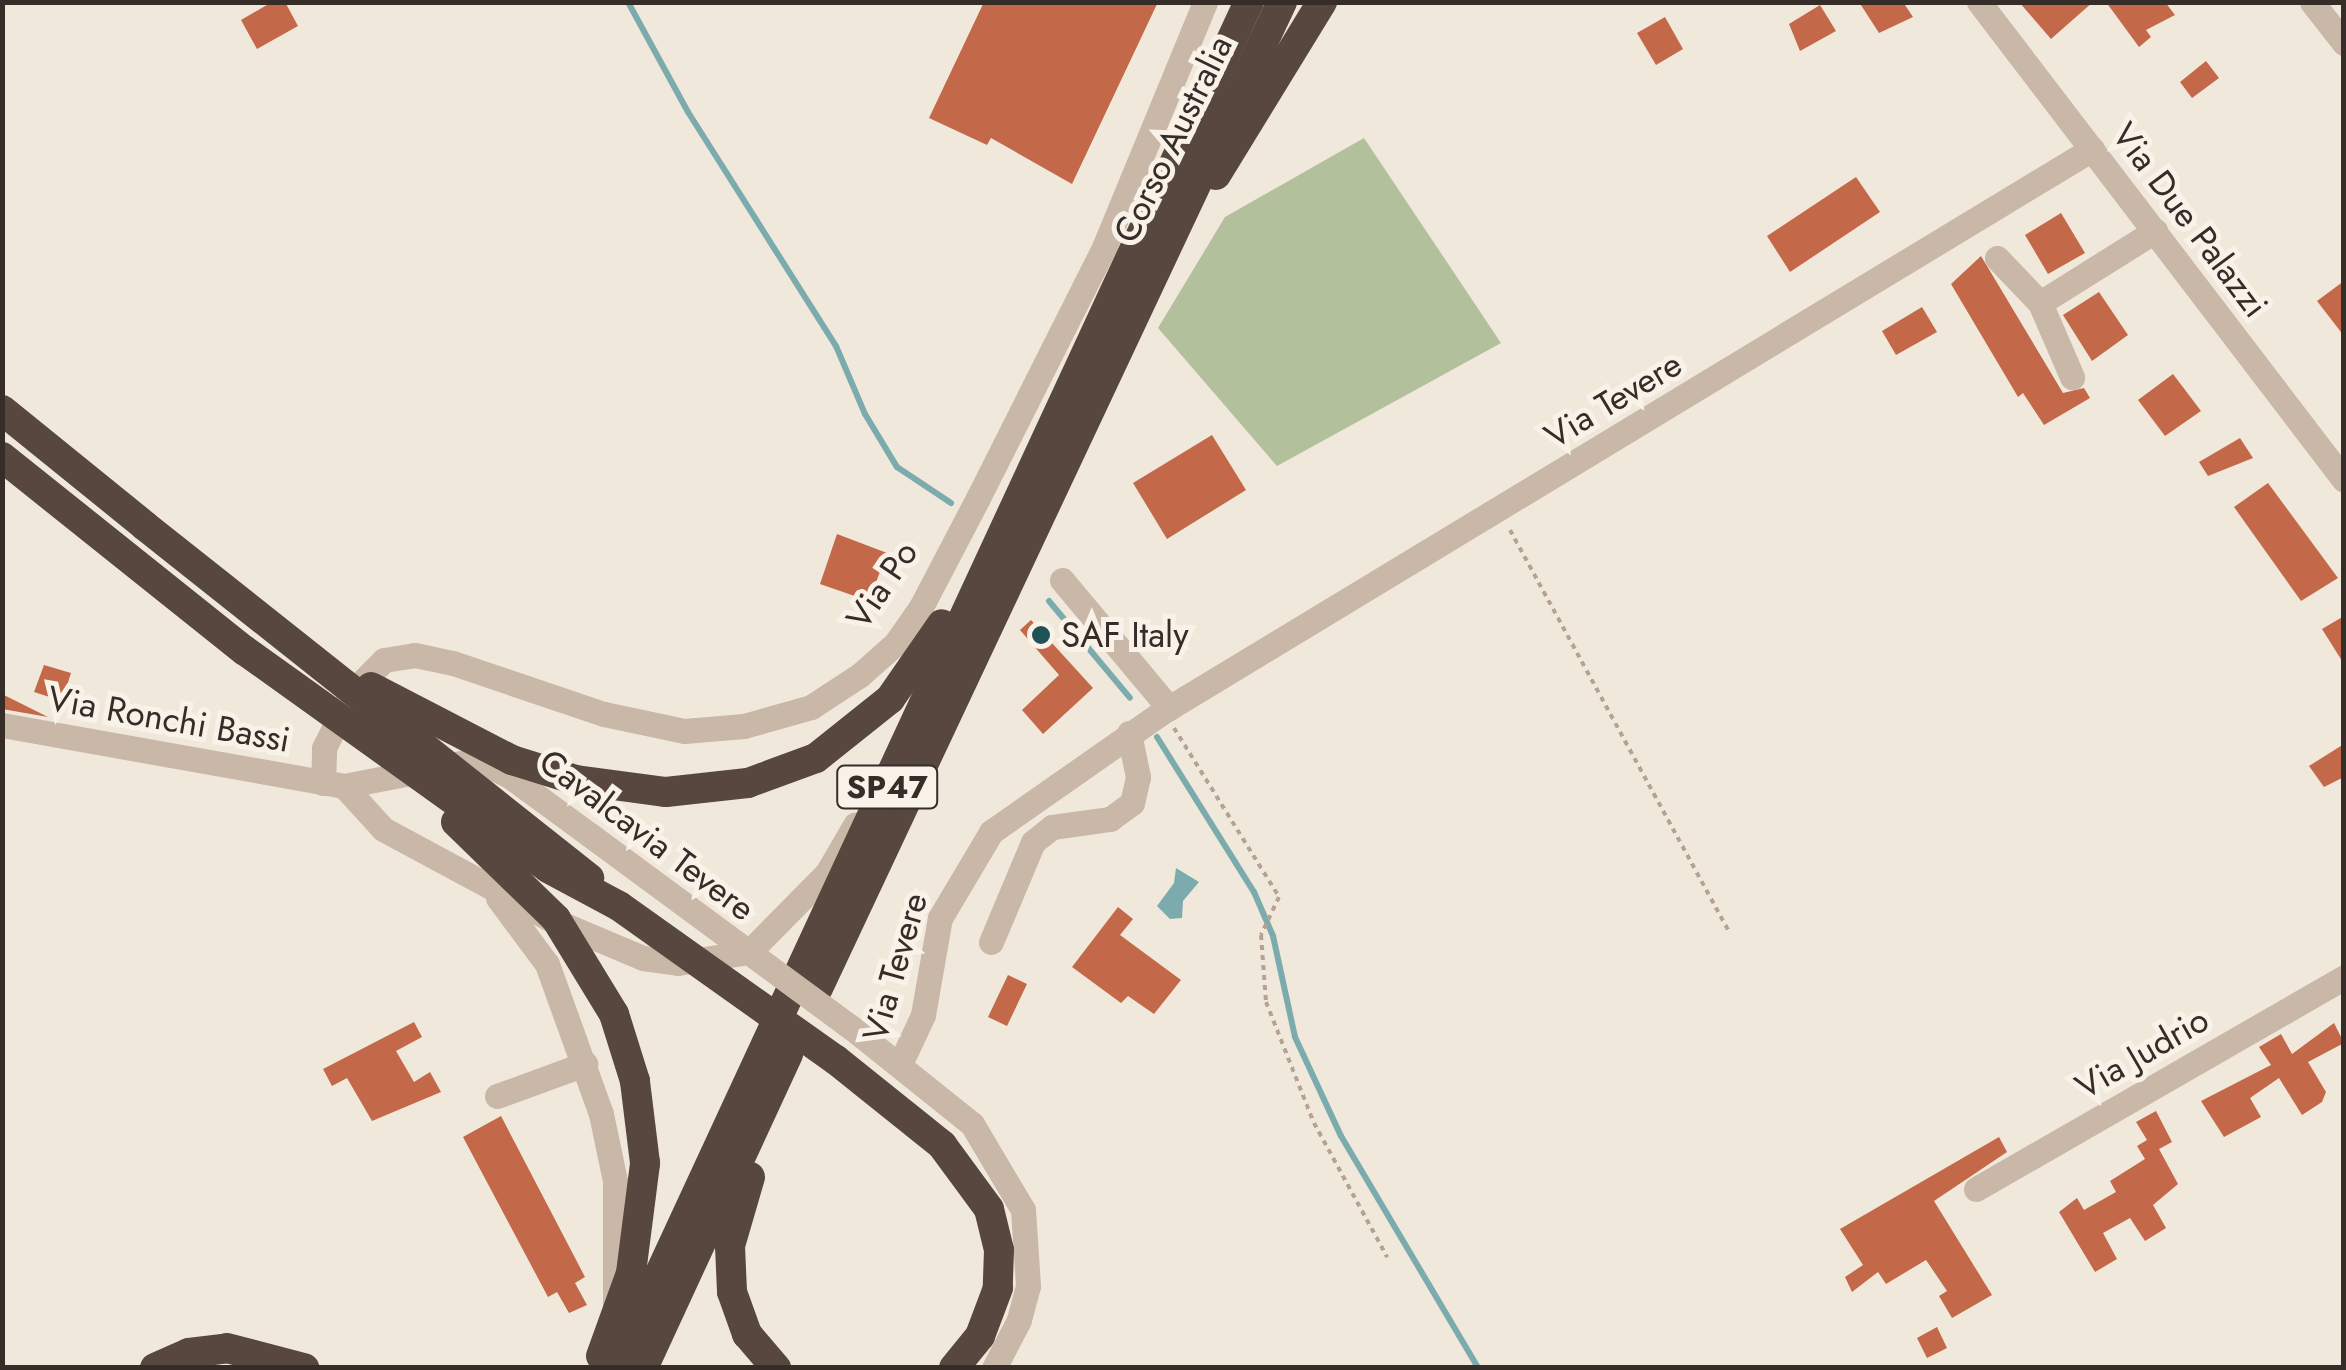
<!DOCTYPE html>
<style>
body{margin:0}
#map{position:relative;width:2346px;height:1370px;overflow:hidden;background:#f1e8dc;font-family:Jost,sans-serif}
div>[style]{position:absolute}
[style*='--x']{left:calc(var(--x)*1px);top:calc(var(--y)*1px);width:calc(var(--w)*1px);rotate:calc(var(--a)*1deg)}
.green>*{inset:0;background:#b3c09c}
.water>*{inset:0;background:#7cabae}
.stream>*{height:6px;margin:-3px;padding:0 3px;transform-origin:3px;border-radius:3px;background:#7cabae}
.building>*{inset:0;background:#c36848}
.path>*{height:4px;margin-top:-2px;transform-origin:0;background:repeating-linear-gradient(90deg,#b5a292 0 5px,transparent 0 10px)}
.minor>*{height:25px;margin:-12.5px;padding:0 12.5px;transform-origin:12.5px;border-radius:12.5px;background:#c9b8a8}
.highway>*{height:30px;margin:-15px;padding:0 15px;transform-origin:15px;border-radius:15px;background:#57473f}
.minor-bridge>*{height:25px;margin:-12.5px;padding:0 12.5px;transform-origin:12.5px;border-radius:12.5px;background:#c9b8a8}
.highway-bridge>*{height:30px;margin:-15px;padding:0 15px;transform-origin:15px;border-radius:15px;background:#57473f}
.dots>*{width:28px;height:28px;translate:-50% -50%;box-sizing:border-box;border:5px solid #f9f2e8;border-radius:50%}
span{translate:-50% -50%;white-space:nowrap;text-align:center;line-height:1.15;-webkit-text-stroke:10px #f9f2e8;paint-order:stroke}
.shield-label span{padding:2px 8px;background:#f9f2e8;border:2px solid;border-radius:8px;-webkit-text-stroke-width:0}
.shield-label{font-size:32px;color:#362d28;font-weight:700}
.street-label{font-size:35px;color:#362d28}
.poi-label{font-size:35px;color:#362d28}
.left{translate:0 -50%;text-align:left}
.frame{position:absolute;inset:0;border:5px solid #362d28;pointer-events:none}
</style>
<div id="map">
<div class="green">
<i style="clip-path:polygon(1364px 138px,1501px 343px,1277px 466px,1158px 328px,1225px 217px)"></i>
</div>
<div class="water">
<i style="clip-path:polygon(1176px 868px,1199px 882px,1183px 901px,1182px 918px,1170px 919px,1157px 906px,1174px 883px)"></i>
</div>
<div class="stream">
<i style="--x:628;--y:2;--w:125;--a:61.4"></i>
<i style="--x:688;--y:112;--w:277;--a:57.7"></i>
<i style="--x:836;--y:346;--w:74;--a:66.9"></i>
<i style="--x:865;--y:414;--w:62;--a:58.9"></i>
<i style="--x:897;--y:467;--w:65;--a:33.7"></i>
<i style="--x:1049;--y:601;--w:126;--a:50.1"></i>
<i style="--x:1157;--y:737;--w:183;--a:58"></i>
<i style="--x:1254;--y:892;--w:48;--a:66.6"></i>
<i style="--x:1273;--y:936;--w:103;--a:77.7"></i>
<i style="--x:1295;--y:1037;--w:109;--a:65.1"></i>
<i style="--x:1341;--y:1136;--w:269;--a:59.4"></i>
</div>
<div class="building">
<i style="clip-path:polygon(272px 2px,285px 2px,298px 26px,257px 49px,241px 20px)"></i>
<i style="clip-path:polygon(984px 2px,1158px 2px,1072px 184px,991px 138px,987px 145px,929px 118px)"></i>
<i style="clip-path:polygon(1859px 2px,1903px 2px,1913px 17px,1879px 33px)"></i>
<i style="clip-path:polygon(2019px 2px,2093px 2px,2051px 39px)"></i>
<i style="clip-path:polygon(2106px 2px,2165px 2px,2175px 15px,2146px 30px,2151px 37px,2139px 47px)"></i>
<i style="clip-path:polygon(1820px 5px,1836px 31px,1800px 51px,1789px 24px)"></i>
<i style="clip-path:polygon(1665px 17px,1683px 49px,1656px 65px,1637px 33px)"></i>
<i style="clip-path:polygon(2206px 61px,2219px 78px,2192px 98px,2180px 82px)"></i>
<i style="clip-path:polygon(1856px 177px,1880px 212px,1790px 272px,1767px 236px)"></i>
<i style="clip-path:polygon(2061px 213px,2085px 253px,2048px 274px,2025px 235px)"></i>
<i style="clip-path:polygon(1981px 256px,2063px 393px,2084px 388px,2090px 398px,2044px 425px,2023px 393px,2018px 397px,1951px 284px)"></i>
<i style="clip-path:polygon(2344px 281px,2344px 336px,2317px 301px)"></i>
<i style="clip-path:polygon(2099px 292px,2128px 335px,2092px 361px,2063px 315px)"></i>
<i style="clip-path:polygon(1922px 307px,1937px 332px,1896px 355px,1882px 331px)"></i>
<i style="clip-path:polygon(2173px 374px,2201px 411px,2165px 436px,2138px 400px)"></i>
<i style="clip-path:polygon(1212px 435px,1246px 490px,1167px 539px,1133px 483px)"></i>
<i style="clip-path:polygon(2240px 438px,2253px 458px,2208px 476px,2199px 462px)"></i>
<i style="clip-path:polygon(2268px 483px,2338px 578px,2301px 601px,2234px 507px)"></i>
<i style="clip-path:polygon(837px 534px,887px 553px,869px 601px,820px 584px)"></i>
<i style="clip-path:polygon(2344px 616px,2344px 664px,2322px 629px)"></i>
<i style="clip-path:polygon(1031px 620px,1093px 688px,1043px 734px,1022px 710px,1059px 675px,1020px 630px)"></i>
<i style="clip-path:polygon(44px 665px,71px 673px,62px 701px,34px 692px)"></i>
<i style="clip-path:polygon(2px 694px,48px 717px,2px 709px)"></i>
<i style="clip-path:polygon(2344px 744px,2344px 777px,2324px 787px,2309px 766px)"></i>
<i style="clip-path:polygon(1118px 907px,1133px 919px,1120px 935px,1181px 980px,1154px 1014px,1128px 996px,1121px 1003px,1072px 967px)"></i>
<i style="clip-path:polygon(1008px 975px,1027px 984px,1007px 1026px,988px 1017px)"></i>
<i style="clip-path:polygon(414px 1022px,422px 1037px,396px 1051px,414px 1082px,430px 1072px,441px 1092px,372px 1121px,347px 1078px,332px 1086px,323px 1069px)"></i>
<i style="clip-path:polygon(2334px 1023px,2344px 1043px,2308px 1062px,2326px 1092px,2322px 1102px,2302px 1115px,2279px 1078px,2250px 1098px,2261px 1117px,2224px 1137px,2201px 1101px,2271px 1065px,2259px 1047px,2281px 1034px,2292px 1054px)"></i>
<i style="clip-path:polygon(2156px 1111px,2172px 1142px,2159px 1149px,2178px 1184px,2153px 1205px,2166px 1228px,2145px 1241px,2130px 1218px,2103px 1233px,2117px 1259px,2095px 1272px,2059px 1212px,2077px 1198px,2084px 1210px,2116px 1192px,2110px 1181px,2145px 1159px,2137px 1146px,2147px 1140px,2136px 1122px)"></i>
<i style="clip-path:polygon(501px 1116px,585px 1277px,575px 1283px,587px 1305px,569px 1313px,557px 1292px,548px 1297px,463px 1137px)"></i>
<i style="clip-path:polygon(1999px 1137px,2007px 1152px,1934px 1201px,1992px 1295px,1952px 1318px,1939px 1296px,1947px 1291px,1926px 1260px,1886px 1284px,1878px 1272px,1852px 1292px,1845px 1277px,1863px 1265px,1840px 1229px)"></i>
<i style="clip-path:polygon(1937px 1327px,1947px 1348px,1927px 1358px,1917px 1338px)"></i>
</div>
<div class="path">
<i style="--x:1510;--y:530;--w:460;--a:61.4"></i>
<i style="--x:1174;--y:728;--w:199;--a:58.1"></i>
<i style="--x:1279;--y:897;--w:42;--a:115.3"></i>
<i style="--x:1261;--y:935;--w:67;--a:85.7"></i>
<i style="--x:1266;--y:1002;--w:130;--a:68.4"></i>
<i style="--x:1314;--y:1123;--w:153;--a:61.4"></i>
</div>
<div class="minor">
<i style="--x:1979;--y:2;--w:601;--a:52.63"></i>
<i style="--x:2312;--y:2;--w:52;--a:52"></i>
<i style="--x:1997;--y:258;--w:62;--a:46.3"></i>
<i style="--x:2040;--y:303;--w:136;--a:-32.1"></i>
<i style="--x:2040;--y:303;--w:81;--a:66.6"></i>
<i style="--x:1062;--y:580;--w:167;--a:50.1"></i>
<i style="--x:2;--y:725;--w:347;--a:10.1"></i>
<i style="--x:344;--y:786;--w:136;--a:-11.1"></i>
<i style="--x:477;--y:760;--w:34;--a:26"></i>
<i style="--x:508;--y:775;--w:102;--a:36.2"></i>
<i style="--x:323;--y:783;--w:35;--a:-88"></i>
<i style="--x:324;--y:748;--w:63;--a:-63.4"></i>
<i style="--x:352;--y:692;--w:45;--a:-45"></i>
<i style="--x:384;--y:660;--w:31;--a:-9"></i>
<i style="--x:415;--y:655;--w:39;--a:12"></i>
<i style="--x:453;--y:663;--w:159;--a:18.7"></i>
<i style="--x:604;--y:714;--w:82;--a:12"></i>
<i style="--x:684;--y:731;--w:60;--a:-4.8"></i>
<i style="--x:744;--y:726;--w:70;--a:-15.8"></i>
<i style="--x:811;--y:707;--w:59;--a:-33.1"></i>
<i style="--x:860;--y:675;--w:48;--a:-41.6"></i>
<i style="--x:896;--y:643;--w:44;--a:-55.2"></i>
<i style="--x:921;--y:607;--w:123;--a:-62.4"></i>
<i style="--x:978;--y:498;--w:283;--a:-63.3"></i>
<i style="--x:1105;--y:245;--w:263;--a:-67.6"></i>
<i style="--x:344;--y:786;--w:58;--a:47.8"></i>
<i style="--x:383;--y:829;--w:187;--a:28.3"></i>
<i style="--x:548;--y:918;--w:103;--a:22.8"></i>
<i style="--x:643;--y:958;--w:35;--a:8"></i>
<i style="--x:678;--y:963;--w:72;--a:-8.8"></i>
<i style="--x:749;--y:952;--w:111;--a:-45.4"></i>
<i style="--x:827;--y:873;--w:56;--a:-59.7"></i>
<i style="--x:498;--y:898;--w:82;--a:53.4"></i>
<i style="--x:547;--y:964;--w:159;--a:70.2"></i>
<i style="--x:601;--y:1114;--w:68;--a:78.2"></i>
<i style="--x:615;--y:1181;--w:124;--a:90"></i>
<i style="--x:991;--y:942;--w:108;--a:-67.2"></i>
<i style="--x:1033;--y:842;--w:24;--a:-38"></i>
<i style="--x:1052;--y:827;--w:59;--a:-7.9"></i>
<i style="--x:1110;--y:819;--w:27;--a:-36"></i>
<i style="--x:1132;--y:803;--w:27;--a:-77"></i>
<i style="--x:1138;--y:777;--w:45;--a:-101.6"></i>
<i style="--x:852;--y:1028;--w:154;--a:38.7"></i>
<i style="--x:972;--y:1124;--w:100;--a:59.3"></i>
<i style="--x:1023;--y:1210;--w:76;--a:86.2"></i>
<i style="--x:1028;--y:1286;--w:35;--a:105"></i>
<i style="--x:1019;--y:1320;--w:54;--a:117.5"></i>
<i style="--x:901;--y:1062;--w:52;--a:-64.9"></i>
<i style="--x:923;--y:1015;--w:98;--a:-80.1"></i>
<i style="--x:940;--y:918;--w:100;--a:-59.3"></i>
<i style="--x:991;--y:832;--w:211;--a:-35"></i>
<i style="--x:1164;--y:711;--w:1085;--a:-31.2"></i>
<i style="--x:497;--y:1096;--w:94;--a:-20"></i>
<i style="--x:1976;--y:1189;--w:425;--a:-29.9"></i>
</div>
<div class="highway">
<i style="--x:1216;--y:175;--w:203;--a:-58.5"></i>
<i style="--x:2;--y:410;--w:184;--a:39"></i>
<i style="--x:2;--y:457;--w:310;--a:38.6"></i>
<i style="--x:666;--y:792;--w:82;--a:-6.3"></i>
<i style="--x:748;--y:783;--w:72;--a:-20.2"></i>
<i style="--x:816;--y:758;--w:95;--a:-38.6"></i>
<i style="--x:890;--y:699;--w:91;--a:-55.3"></i>
<i style="--x:818;--y:988;--w:1090;--a:-64.8"></i>
<i style="--x:836;--y:1060;--w:136;--a:38.7"></i>
<i style="--x:942;--y:1145;--w:79;--a:53.7"></i>
<i style="--x:989;--y:1209;--w:42;--a:76.3"></i>
<i style="--x:999;--y:1250;--w:38;--a:92"></i>
<i style="--x:998;--y:1288;--w:51;--a:110.6"></i>
<i style="--x:980;--y:1336;--w:41;--a:129.1"></i>
<i style="--x:750;--y:1177;--w:72;--a:106.2"></i>
<i style="--x:730;--y:1246;--w:46;--a:87.5"></i>
<i style="--x:732;--y:1292;--w:45;--a:70.3"></i>
<i style="--x:747;--y:1334;--w:45;--a:49.5"></i>
<i style="--x:601;--y:1356;--w:88;--a:-70.1"></i>
<i style="--x:631;--y:1273;--w:111;--a:-82.7"></i>
<i style="--x:645;--y:1163;--w:83;--a:-97"></i>
<i style="--x:635;--y:1081;--w:70;--a:-107.4"></i>
<i style="--x:155;--y:1368;--w:37;--a:-24"></i>
<i style="--x:189;--y:1353;--w:38;--a:-7"></i>
<i style="--x:227;--y:1348;--w:80;--a:14.6"></i>
<i style="--x:616;--y:1368;--w:1506;--a:-65.14"></i>
<i style="--x:643;--y:1368;--w:346;--a:-65.2"></i>
</div>
<div class="minor-bridge">
<i style="--x:590;--y:835;--w:325;--a:36.4"></i>
</div>
<div class="highway-bridge">
<i style="--x:145;--y:526;--w:567;--a:38.41"></i>
<i style="--x:244;--y:650;--w:374;--a:35.6"></i>
<i style="--x:548;--y:868;--w:81;--a:28.2"></i>
<i style="--x:619;--y:906;--w:266;--a:35.4"></i>
<i style="--x:371;--y:687;--w:159;--a:27.4"></i>
<i style="--x:512;--y:760;--w:67;--a:17.4"></i>
<i style="--x:576;--y:780;--w:91;--a:7.6"></i>
<i style="--x:456;--y:822;--w:139;--a:44.1"></i>
<i style="--x:556;--y:919;--w:111;--a:58.6"></i>
</div>
<div class="dots">
<i style="left:1041px;top:635px;background:#1f5257"></i>
</div>
<div class="shield-label">
<span style="left:887px;top:787px">SP47</span>
</div>
<div class="street-label">
<span style="left:1173px;top:139px;rotate:-64deg">Corso Australia</span>
<span style="left:2190px;top:220px;rotate:53deg">Via Due Palazzi</span>
<span style="left:1613px;top:400px;rotate:-31deg">Via Tevere</span>
<span style="left:882px;top:585px;rotate:-56deg">Via Po</span>
<span style="left:169px;top:719px;rotate:10deg">Via Ronchi Bassi</span>
<span style="left:647px;top:835px;rotate:37deg">Cavalcavia Tevere</span>
<span style="left:895px;top:967px;rotate:-74deg">Via Tevere</span>
<span style="left:2142px;top:1053px;rotate:-30deg">Via Judrio</span>
</div>
<div class="poi-label">
<span class="left" style="left:1061px;top:635px">SAF Italy</span>
</div>
<div class="frame"></div>
</div>
